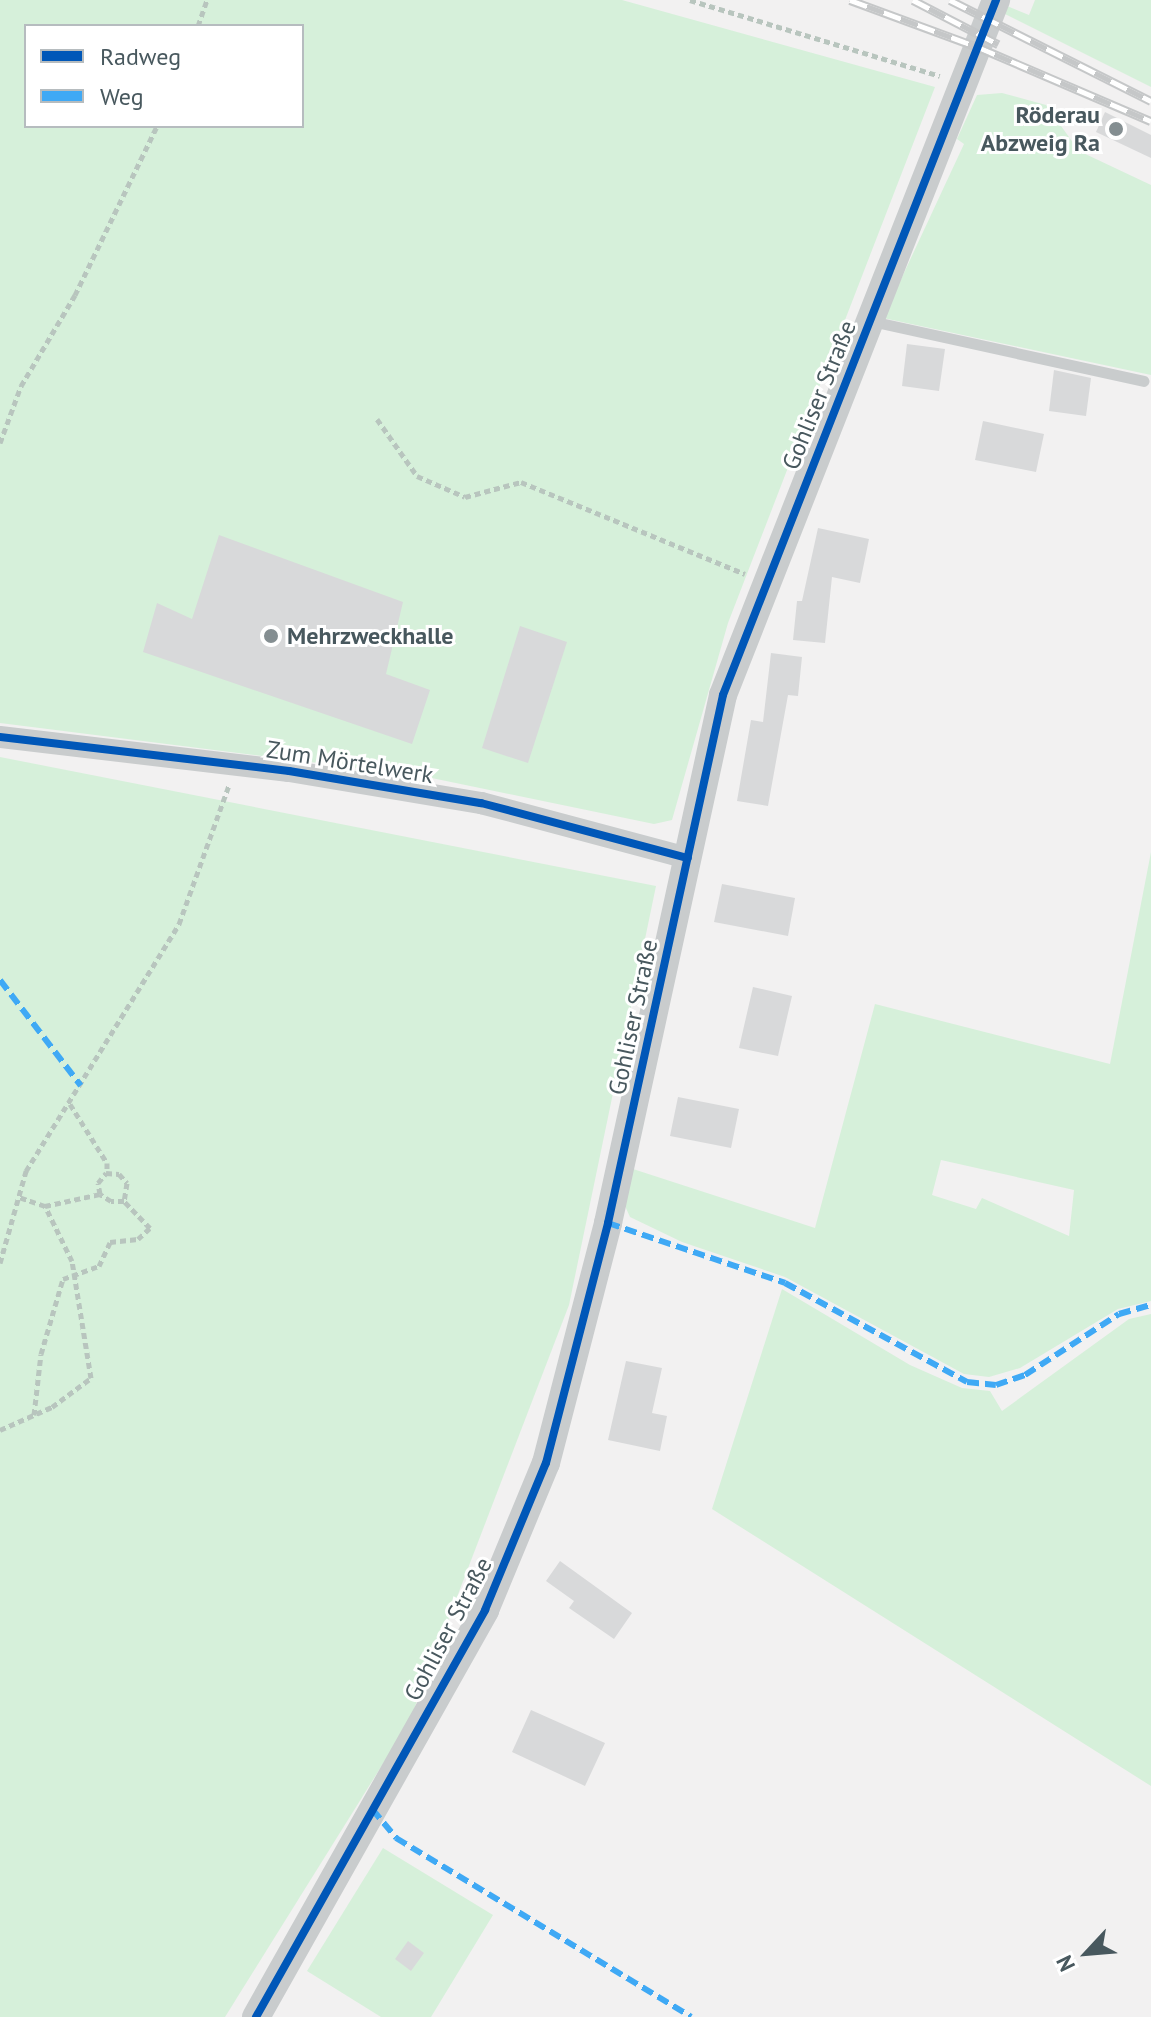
<!DOCTYPE html>
<meta charset="utf-8">
<style>
body{margin:0}
#map{position:relative;width:1151px;height:2017px;overflow:hidden;background:#f2f1f1;font-family:"PT Sans",sans-serif}
div>[style]{position:absolute}
[style*='--x']{left:calc(var(--x)*1px);top:calc(var(--y)*1px);width:calc(var(--w)*1px);rotate:calc(var(--a)*1deg)}
.green>*{inset:0;background:#d6f0da}
.building>*{inset:0;background:#d8d9da}
.path>*{height:5px;margin-top:-2.5px;transform-origin:0;background:repeating-linear-gradient(90deg,#b8c5be 0 6px,transparent 0 10px)}
.service>*{height:11px;margin:-5.5px;padding:0 5.5px;transform-origin:5.5px;border-radius:5.5px;background:#c9cccd}
.minor>*{height:22px;margin:-11px;padding:0 11px;transform-origin:11px;border-radius:11px;background:#c9cccd}
.tertiary>*{height:28px;margin:-14px;padding:0 14px;transform-origin:14px;border-radius:14px;background:#c9cccd}
.rail>*{height:9px;margin-top:-4.5px;transform-origin:0;background:repeating-linear-gradient(90deg,#fff 0 18px,#c5c7c8 0 36px);box-sizing:border-box;border-block:2px solid #c5c7c8}
.quiet>*{height:6px;margin-top:-3px;transform-origin:0;background:repeating-linear-gradient(90deg,#3fa9f5 0 12px,transparent 0 18px)}
.cycleway>*{height:8px;margin:-4px;padding:0 4px;transform-origin:4px;border-radius:4px;background:#0057b8}
.dots>*{width:22px;height:22px;translate:-50% -50%;box-sizing:border-box;border:4px solid #fff;border-radius:50%}
span{translate:-50% -50%;white-space:nowrap;text-align:center;line-height:1.15;-webkit-text-stroke:6px #fff;paint-order:stroke}
.poi-label{font-size:24px;color:#48585e;font-weight:700}
.right{translate:-100% -50%;text-align:right}
.left{translate:0 -50%;text-align:left}
.street-label{font-size:24px;color:#48585e}
.legend{position:absolute;left:24px;top:24px;width:280px;height:104px;box-sizing:border-box;background:#fff;border:2px solid #b6bcbf;margin:0;padding:10px 14px;list-style:none;font-size:24px;color:#48585e}
.legend li{display:flex;align-items:center;gap:16px;height:40px}
.legend b{width:40px;border:2px solid #b6bcbf}
.north{position:absolute;left:1047px;top:1913px;width:80px;height:80px;-webkit-text-stroke:6px #fff;paint-order:stroke;rotate:244deg;font-size:22px;font-weight:700;line-height:32px;text-align:center;color:#48585e}
.north::after{content:'';display:block;margin:auto;width:28px;height:36px;background:#48585e;clip-path:polygon(50% 0,100% 100%,50% 72%,0 100%)}
</style>
<div id="map">
<div class="green">
<i style="clip-path:polygon(evenodd,0 0,622px 0,935px 87px,728px 623px,672px 820px,654px 824px,422px 776px,0 723px,0 0,26px 26px,302px 26px,302px 126px,26px 126px,26px 26px)"></i>
<i style="clip-path:polygon(1035px 0,1151px 0,1151px 87px,1005px 14px,1007px 6px,1029px 15px)"></i>
<i style="clip-path:polygon(1002px 93px,1046px 105px,1079px 151px,1151px 185px,1151px 375px,883px 318px,964px 144px,957px 139px,977px 95px)"></i>
<i style="clip-path:polygon(0 757px,656px 886px,569px 1305px,409px 1722px,225px 2017px,0 2017px)"></i>
<i style="clip-path:polygon(evenodd,1151px 852px,1151px 1301px,1118px 1309px,1020px 1368px,989px 1377px,964px 1374px,785px 1277px,682px 1242px,630px 1217px,625px 1206px,633px 1169px,815px 1228px,875px 1004px,1110px 1064px,1151px 852px,941px 1160px,1074px 1190px,1069px 1236px,982px 1198px,976px 1209px,932px 1195px,941px 1160px)"></i>
<i style="clip-path:polygon(782px 1289px,910px 1365px,962px 1388px,990px 1391px,1002px 1411px,1129px 1319px,1151px 1314px,1151px 1786px,712px 1509px)"></i>
<i style="clip-path:polygon(383px 1848px,493px 1915px,431px 2017px,381px 2017px,307px 1971px)"></i>
</div>
<div class="building">
<i style="clip-path:polygon(1105px 112px,1151px 135px,1151px 158px,1096px 132px)"></i>
<i style="clip-path:polygon(907px 344px,945px 349px,939px 391px,902px 386px)"></i>
<i style="clip-path:polygon(1054px 370px,1091px 378px,1086px 416px,1049px 411px)"></i>
<i style="clip-path:polygon(983px 421px,1044px 434px,1036px 472px,975px 460px)"></i>
<i style="clip-path:polygon(818px 528px,869px 539px,860px 583px,832px 577px,825px 643px,793px 640px,797px 601px,802px 601px)"></i>
<i style="clip-path:polygon(219px 535px,403px 602px,386px 674px,430px 690px,412px 744px,143px 652px,157px 603px,192px 619px)"></i>
<i style="clip-path:polygon(520px 626px,567px 642px,528px 763px,482px 748px)"></i>
<i style="clip-path:polygon(771px 653px,802px 657px,798px 696px,788px 695px,768px 806px,737px 801px,751px 720px,763px 722px)"></i>
<i style="clip-path:polygon(722px 884px,795px 898px,788px 936px,714px 922px)"></i>
<i style="clip-path:polygon(753px 987px,792px 996px,778px 1056px,739px 1048px)"></i>
<i style="clip-path:polygon(678px 1097px,739px 1109px,731px 1148px,670px 1136px)"></i>
<i style="clip-path:polygon(626px 1361px,662px 1368px,652px 1413px,667px 1416px,660px 1451px,608px 1440px)"></i>
<i style="clip-path:polygon(560px 1561px,632px 1613px,614px 1639px,569px 1608px,574px 1601px,546px 1581px)"></i>
<i style="clip-path:polygon(531px 1710px,605px 1743px,585px 1786px,512px 1752px)"></i>
<i style="clip-path:polygon(408px 1941px,424px 1953px,411px 1971px,395px 1959px)"></i>
</div>
<div class="path">
<i style="--x:690;--y:0;--w:261;--a:16.9"></i>
<i style="--x:198;--y:26;--w:28;--a:-71"></i>
<i style="--x:377;--y:419;--w:70;--a:54.9"></i>
<i style="--x:417;--y:476;--w:52;--a:23.6"></i>
<i style="--x:465;--y:497;--w:58;--a:-15"></i>
<i style="--x:521;--y:482;--w:242;--a:22.3"></i>
<i style="--x:0;--y:443;--w:61;--a:-69.8"></i>
<i style="--x:21;--y:386;--w:106;--a:-59.3"></i>
<i style="--x:75;--y:295;--w:188;--a:-64.1"></i>
<i style="--x:70;--y:1104;--w:70;--a:57.9"></i>
<i style="--x:107;--y:1163;--w:9;--a:90"></i>
<i style="--x:45;--y:1206;--w:56;--a:-12.3"></i>
<i style="--x:0;--y:1263;--w:96;--a:-74.2"></i>
<i style="--x:26;--y:1171;--w:291;--a:-58.2"></i>
<i style="--x:179;--y:924;--w:148;--a:-70.2"></i>
<i style="--x:34;--y:1415;--w:61;--a:-83.5"></i>
<i style="--x:41;--y:1354;--w:78;--a:-73.7"></i>
<i style="--x:63;--y:1279;--w:38;--a:-20"></i>
<i style="--x:99;--y:1266;--w:26;--a:-65"></i>
<i style="--x:110;--y:1242;--w:28;--a:-6"></i>
<i style="--x:138;--y:1239;--w:16;--a:-43"></i>
<i style="--x:150;--y:1228;--w:37;--a:-134"></i>
<i style="--x:124;--y:1201;--w:13;--a:180"></i>
<i style="--x:111;--y:1201;--w:13;--a:-148"></i>
<i style="--x:100;--y:1194;--w:11;--a:-100"></i>
<i style="--x:98;--y:1183;--w:13;--a:-51"></i>
<i style="--x:106;--y:1173;--w:13;--a:4"></i>
<i style="--x:119;--y:1174;--w:12;--a:48"></i>
<i style="--x:127;--y:1183;--w:18;--a:99"></i>
<i style="--x:0;--y:1430;--w:57;--a:-23.9"></i>
<i style="--x:52;--y:1407;--w:49;--a:-36.6"></i>
<i style="--x:91;--y:1378;--w:119;--a:-99.2"></i>
<i style="--x:72;--y:1261;--w:61;--a:-116.1"></i>
<i style="--x:45;--y:1206;--w:28;--a:-161"></i>
</div>
<div class="service">
<i style="--x:871;--y:321;--w:279;--a:12.4"></i>
</div>
<div class="minor">
<i style="--x:0;--y:737;--w:291;--a:6.7"></i>
<i style="--x:289;--y:771;--w:195;--a:9.5"></i>
<i style="--x:481;--y:803;--w:214;--a:14.9"></i>
</div>
<div class="tertiary">
<i style="--x:256;--y:2017;--w:467;--a:-60.6"></i>
<i style="--x:485;--y:1610;--w:159;--a:-67.5"></i>
<i style="--x:546;--y:1463;--w:248;--a:-75.5"></i>
<i style="--x:608;--y:1223;--w:540;--a:-77.71"></i>
<i style="--x:723;--y:695;--w:747;--a:-68.55"></i>
</div>
<div class="rail">
<i style="--x:850;--y:0;--w:136;--a:20.2"></i>
<i style="--x:978;--y:47;--w:188;--a:23.2"></i>
<i style="--x:913;--y:0;--w:96;--a:27.4"></i>
<i style="--x:950;--y:0;--w:225;--a:26.7"></i>
</div>
<div class="quiet">
<i style="--x:0;--y:980;--w:133;--a:52.6"></i>
<i style="--x:608;--y:1223;--w:187;--a:18.7"></i>
<i style="--x:785;--y:1283;--w:207;--a:28.5"></i>
<i style="--x:967;--y:1382;--w:29;--a:6"></i>
<i style="--x:996;--y:1385;--w:31;--a:-19"></i>
<i style="--x:1025;--y:1375;--w:112;--a:-33"></i>
<i style="--x:1119;--y:1314;--w:33;--a:-16"></i>
<i style="--x:372;--y:1809;--w:38;--a:50"></i>
<i style="--x:396;--y:1838;--w:345;--a:31.2"></i>
</div>
<div class="cycleway">
<i style="--x:0;--y:737;--w:291;--a:6.7"></i>
<i style="--x:289;--y:771;--w:195;--a:9.5"></i>
<i style="--x:481;--y:803;--w:214;--a:14.9"></i>
<i style="--x:256;--y:2017;--w:467;--a:-60.6"></i>
<i style="--x:485;--y:1610;--w:159;--a:-67.5"></i>
<i style="--x:546;--y:1463;--w:248;--a:-75.5"></i>
<i style="--x:608;--y:1223;--w:540;--a:-77.71"></i>
<i style="--x:723;--y:695;--w:747;--a:-68.55"></i>
</div>
<div class="dots">
<i style="left:1116px;top:129px;background:#848e91"></i>
<i style="left:271px;top:636px;background:#848e91"></i>
</div>
<div class="poi-label">
<span class="right" style="left:1100px;top:129px">Röderau<br>Abzweig Ra</span>
<span class="left" style="left:287px;top:636px">Mehrzweckhalle</span>
</div>
<div class="street-label">
<span style="left:819px;top:395px;rotate:-68deg">Gohliser Straße</span>
<span style="left:350px;top:762px;rotate:9deg">Zum Mörtelwerk</span>
<span style="left:633px;top:1017px;rotate:-78deg">Gohliser Straße</span>
<span style="left:448px;top:1629px;rotate:-62deg">Gohliser Straße</span>
</div>
<ul class="legend">
<li><b style="height:10px;background:#0057b8"></b>Radweg</li>
<li><b style="height:10px;background:#3fa9f5"></b>Weg</li>
</ul>
<div class="north">N</div>
</div>
